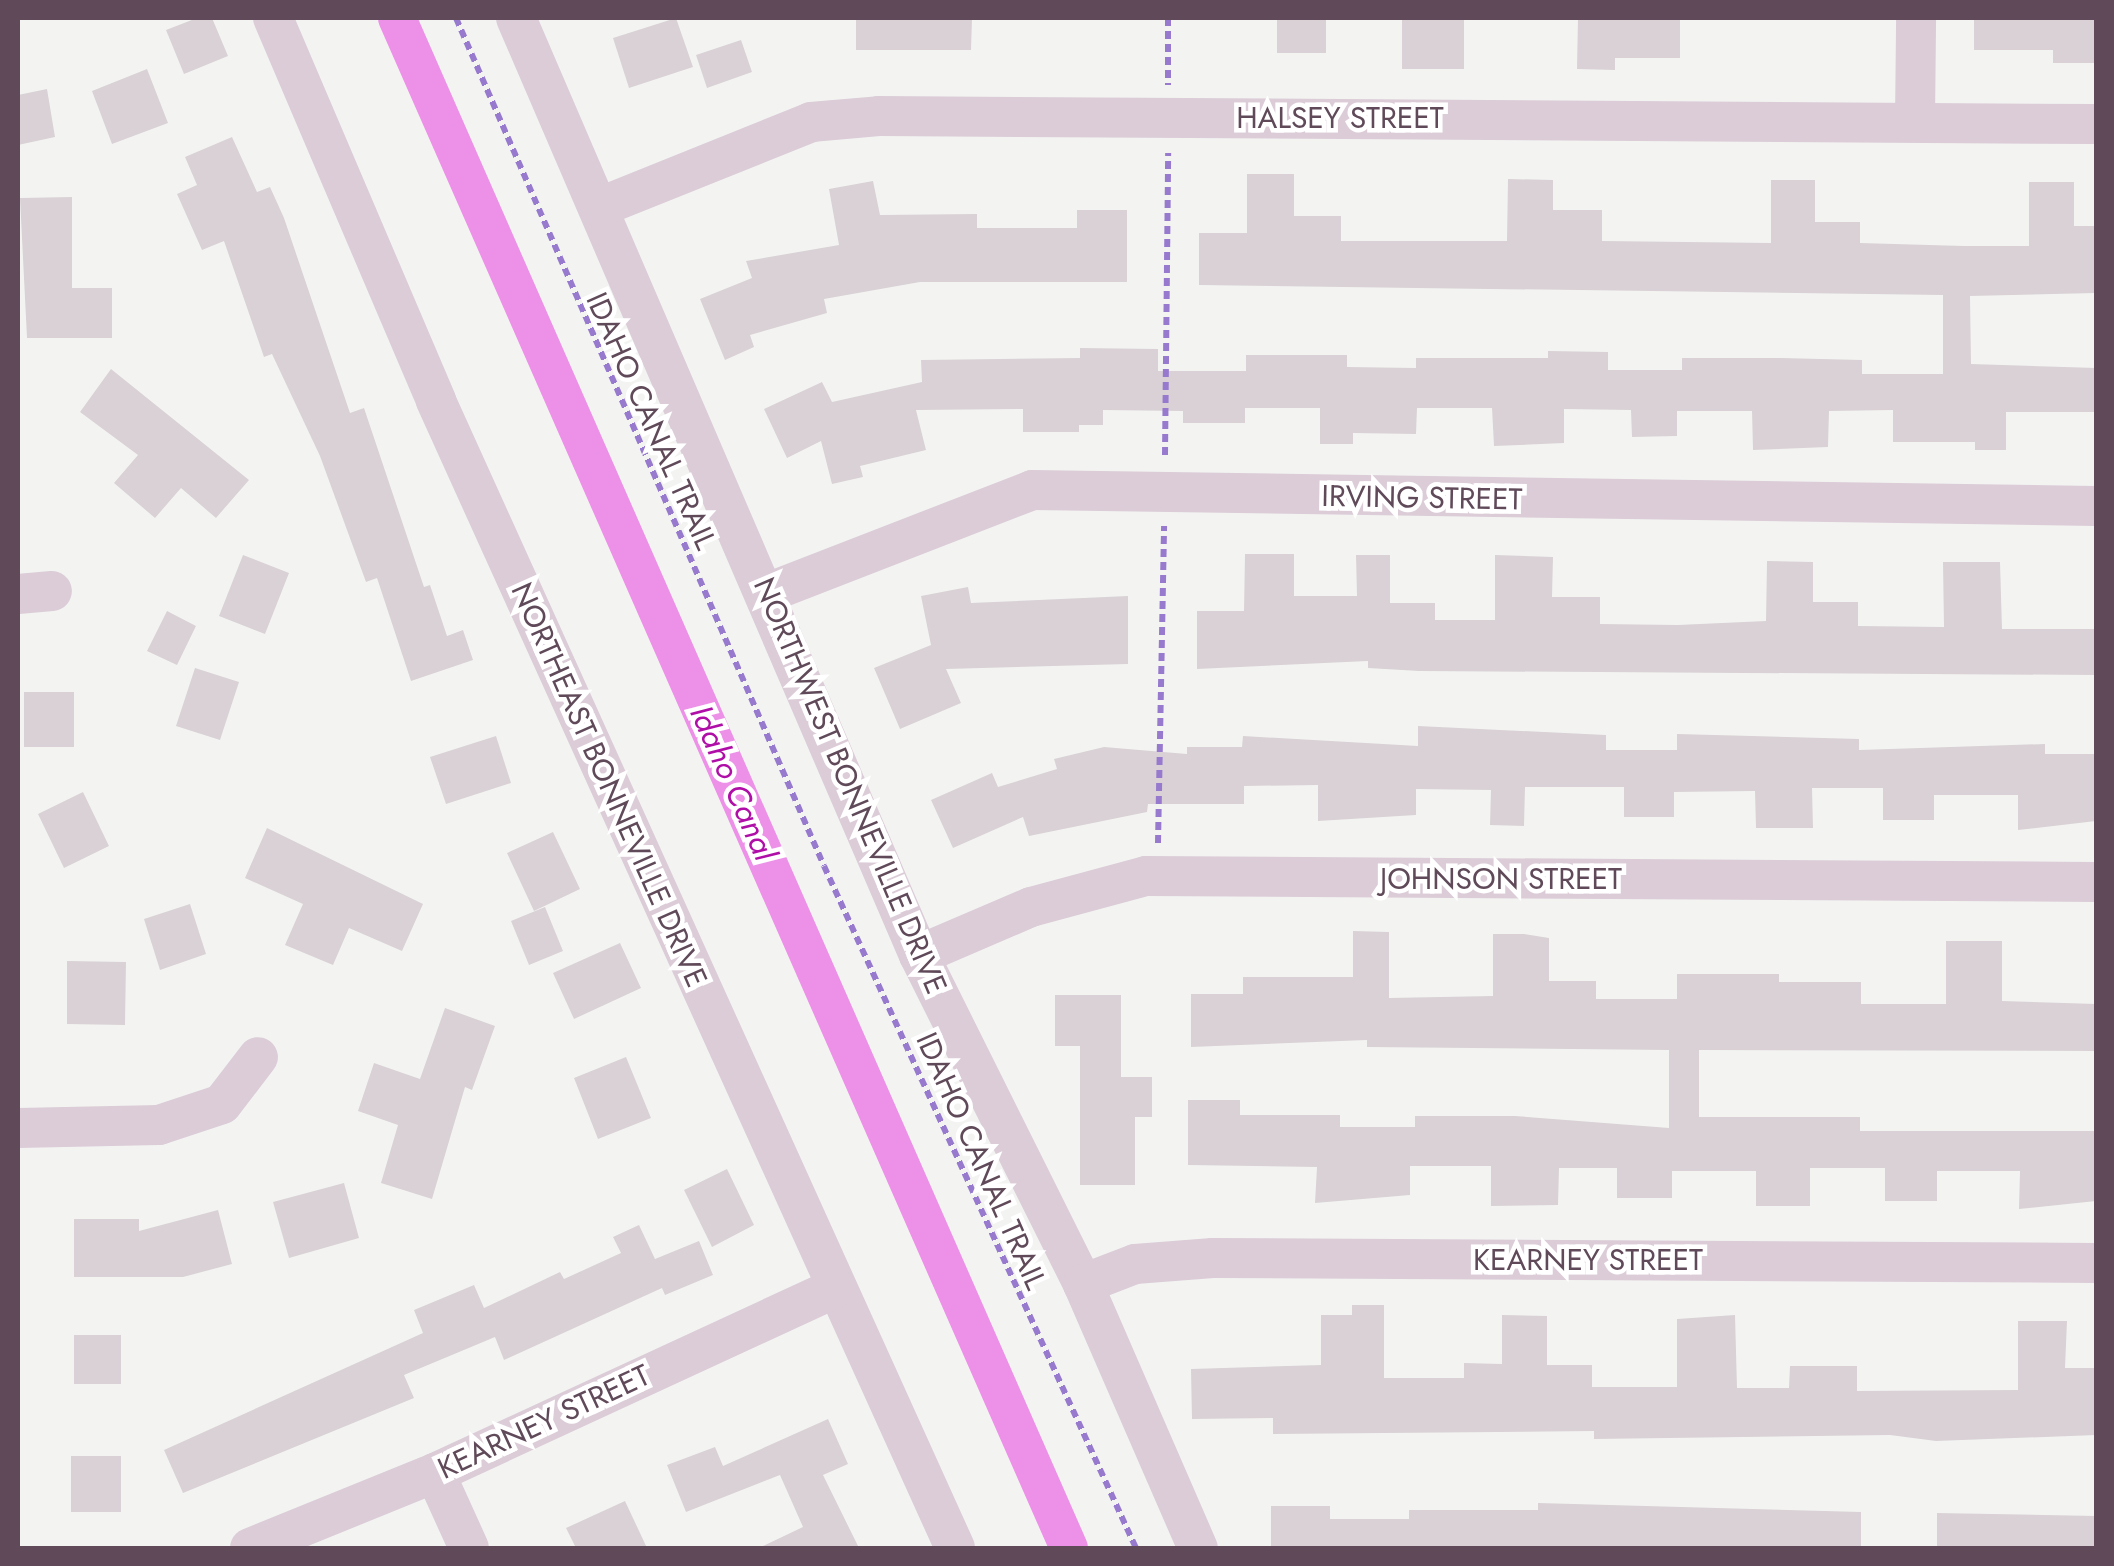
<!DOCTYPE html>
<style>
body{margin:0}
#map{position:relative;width:2114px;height:1566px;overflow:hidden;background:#f3f4f2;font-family:Jost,sans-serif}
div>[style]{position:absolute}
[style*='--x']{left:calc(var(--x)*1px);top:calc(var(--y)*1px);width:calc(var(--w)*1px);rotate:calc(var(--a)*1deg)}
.canal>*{height:38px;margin:-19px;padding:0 19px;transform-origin:19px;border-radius:19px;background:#ec90e8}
.building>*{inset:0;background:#d9d1d5}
.path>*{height:6px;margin-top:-3px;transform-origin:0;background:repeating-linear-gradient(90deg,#977ace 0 8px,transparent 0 13px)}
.minor>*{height:40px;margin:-20px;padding:0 20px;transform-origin:20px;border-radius:20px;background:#dbccd7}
span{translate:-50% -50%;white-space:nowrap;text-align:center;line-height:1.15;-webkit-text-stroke:9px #fff;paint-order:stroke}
.street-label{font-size:30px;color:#604a59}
.water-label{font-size:32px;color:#af0ea7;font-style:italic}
.frame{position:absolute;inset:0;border:20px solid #604a59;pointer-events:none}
</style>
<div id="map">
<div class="canal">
<i style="--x:397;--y:18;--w:1671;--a:66.29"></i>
</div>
<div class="building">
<i style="clip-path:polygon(197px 18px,212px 18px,228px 56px,184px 74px,166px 30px)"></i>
<i style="clip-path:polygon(676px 18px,693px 67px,629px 88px,613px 38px)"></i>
<i style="clip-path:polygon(856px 18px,972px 18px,971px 50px,856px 50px)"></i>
<i style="clip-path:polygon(1277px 18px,1326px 18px,1326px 53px,1277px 53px)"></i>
<i style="clip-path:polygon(1402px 18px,1464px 18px,1464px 69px,1402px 69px)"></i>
<i style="clip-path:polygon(1578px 18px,1680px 18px,1680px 58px,1615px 58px,1615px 70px,1577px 69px)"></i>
<i style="clip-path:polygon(1974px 18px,2096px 18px,2096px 63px,2053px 63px,2053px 50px,1974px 50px)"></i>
<i style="clip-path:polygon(741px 40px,752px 72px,707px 88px,696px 55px)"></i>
<i style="clip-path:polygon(147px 69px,168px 123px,112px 144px,92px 91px)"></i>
<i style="clip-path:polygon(47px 89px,55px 137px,18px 145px,18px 95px)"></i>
<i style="clip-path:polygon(232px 137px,257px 192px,270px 187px,284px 218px,350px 413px,364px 408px,424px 587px,430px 585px,447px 636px,463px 630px,473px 660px,411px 681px,377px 578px,366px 582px,320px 456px,272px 354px,264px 357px,224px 241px,202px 250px,177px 194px,197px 185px,185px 157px)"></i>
<i style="clip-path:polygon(1247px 174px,1294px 174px,1294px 216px,1341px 216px,1341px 241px,1507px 241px,1508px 179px,1553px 180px,1553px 210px,1602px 210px,1602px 241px,1771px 243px,1771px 180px,1815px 180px,1815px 222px,1860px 222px,1860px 243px,1964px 246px,2029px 246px,2029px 182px,2074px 182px,2074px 226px,2096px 226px,2096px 293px,1970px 296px,1971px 364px,2096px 368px,2096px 412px,2006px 412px,2006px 450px,1975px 450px,1975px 442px,1893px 442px,1893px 410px,1829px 411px,1828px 447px,1753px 450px,1752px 411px,1677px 411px,1677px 436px,1632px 437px,1631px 410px,1564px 409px,1564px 443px,1494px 446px,1492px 408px,1417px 408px,1416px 434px,1353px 433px,1353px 444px,1320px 444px,1320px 408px,1245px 408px,1245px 423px,1183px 423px,1183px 411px,1103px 410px,1103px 425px,1079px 425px,1079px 432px,1023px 432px,1023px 409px,916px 410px,926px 450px,860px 466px,863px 477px,832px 484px,821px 441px,787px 458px,764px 409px,822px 382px,832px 402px,922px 382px,921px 360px,1080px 358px,1080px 348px,1158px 349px,1158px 371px,1246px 371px,1246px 355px,1347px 355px,1347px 367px,1416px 368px,1416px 358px,1548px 358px,1548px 351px,1608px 352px,1608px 370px,1682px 370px,1682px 358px,1781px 358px,1862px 360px,1862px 374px,1943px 374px,1943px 295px,1199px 285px,1199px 233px,1247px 233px)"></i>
<i style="clip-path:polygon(873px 181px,880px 215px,977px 214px,977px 228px,1077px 228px,1077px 210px,1127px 210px,1127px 282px,920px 282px,824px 299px,827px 313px,750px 335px,754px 347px,725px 360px,700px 299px,752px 278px,746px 261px,839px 245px,829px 189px)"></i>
<i style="clip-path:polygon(72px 197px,72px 288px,112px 288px,112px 338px,27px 338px,20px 198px)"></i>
<i style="clip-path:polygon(111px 369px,249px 480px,216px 518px,181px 488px,155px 518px,114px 483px,138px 455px,80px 412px)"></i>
<i style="clip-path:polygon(1245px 554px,1294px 554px,1294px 596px,1357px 596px,1356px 555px,1390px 555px,1390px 603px,1435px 603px,1435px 620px,1495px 620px,1495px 555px,1553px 557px,1552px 597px,1600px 597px,1600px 624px,1678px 625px,1766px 621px,1767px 561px,1813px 562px,1813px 602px,1858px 602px,1858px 626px,1944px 627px,1943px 562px,2000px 562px,2002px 629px,2096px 629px,2096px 675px,1419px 671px,1368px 668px,1368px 661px,1197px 669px,1197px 611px,1244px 611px)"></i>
<i style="clip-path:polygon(243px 555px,289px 573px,265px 634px,219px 616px)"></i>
<i style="clip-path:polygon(968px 587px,971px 603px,1128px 596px,1128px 664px,946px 669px,961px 703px,900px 729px,874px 668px,931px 645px,921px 596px)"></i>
<i style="clip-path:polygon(167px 611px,196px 626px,177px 665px,147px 651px)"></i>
<i style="clip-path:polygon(195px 668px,239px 682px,220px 740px,176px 726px)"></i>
<i style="clip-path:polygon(24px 692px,74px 692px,74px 747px,24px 747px)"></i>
<i style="clip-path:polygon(1418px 726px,1606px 735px,1606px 750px,1677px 750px,1677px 734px,1859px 739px,1859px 750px,2045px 744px,2045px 754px,2096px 754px,2096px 821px,2018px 830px,2018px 795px,1934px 795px,1934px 820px,1883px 820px,1883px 788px,1812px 788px,1813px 828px,1756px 828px,1755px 791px,1674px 792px,1674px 817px,1624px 817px,1624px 787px,1525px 787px,1524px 826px,1490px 825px,1491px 790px,1416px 789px,1416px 815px,1318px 821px,1318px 785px,1244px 786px,1244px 804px,1148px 804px,1147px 812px,1029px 836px,1023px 817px,953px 848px,931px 800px,992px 773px,998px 787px,1057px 769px,1054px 759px,1104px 747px,1187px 754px,1187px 747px,1242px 747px,1243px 736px,1418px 746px)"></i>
<i style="clip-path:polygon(496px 736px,511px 783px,446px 804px,430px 757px)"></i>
<i style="clip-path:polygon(83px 792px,109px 846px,64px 868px,38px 814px)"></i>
<i style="clip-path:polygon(267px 828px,423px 904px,402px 951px,349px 928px,333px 965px,285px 945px,303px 904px,245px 878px)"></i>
<i style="clip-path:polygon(553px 832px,580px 889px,534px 911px,507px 853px)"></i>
<i style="clip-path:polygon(190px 904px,206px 954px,160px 970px,144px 919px)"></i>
<i style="clip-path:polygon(545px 907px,563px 951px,529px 965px,511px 921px)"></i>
<i style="clip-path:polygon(1353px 931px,1389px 932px,1389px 998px,1493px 996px,1493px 934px,1524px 934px,1549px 938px,1549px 981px,1596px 981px,1596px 999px,1677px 999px,1677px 974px,1779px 974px,1779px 982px,1861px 982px,1861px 1004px,1946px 1004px,1946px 941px,2002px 941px,2002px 1001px,2096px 1004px,2096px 1051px,1699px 1050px,1699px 1117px,1860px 1117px,1860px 1131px,2096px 1131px,2096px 1201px,2019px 1209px,2020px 1171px,1937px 1171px,1937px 1201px,1885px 1201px,1885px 1168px,1810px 1168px,1810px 1206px,1756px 1206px,1756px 1171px,1672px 1171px,1672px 1198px,1617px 1198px,1617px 1168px,1559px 1168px,1558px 1205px,1491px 1206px,1491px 1166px,1410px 1166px,1410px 1195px,1315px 1203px,1317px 1167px,1188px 1165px,1188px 1100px,1240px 1100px,1240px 1115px,1340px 1115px,1340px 1127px,1415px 1127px,1415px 1116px,1515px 1116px,1669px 1128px,1669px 1050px,1367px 1047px,1367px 1040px,1191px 1047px,1191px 994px,1243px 994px,1243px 977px,1353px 977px)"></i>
<i style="clip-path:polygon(620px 943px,641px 988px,574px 1019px,553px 973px)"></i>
<i style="clip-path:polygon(67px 961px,126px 962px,125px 1025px,67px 1024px)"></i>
<i style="clip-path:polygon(1055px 995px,1121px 995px,1121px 1077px,1152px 1077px,1152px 1117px,1135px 1117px,1135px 1185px,1080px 1185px,1080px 1046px,1055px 1046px)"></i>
<i style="clip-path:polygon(445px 1008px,495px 1026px,472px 1090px,465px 1087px,432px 1199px,381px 1183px,398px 1125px,358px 1111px,374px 1063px,420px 1079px)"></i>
<i style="clip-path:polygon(626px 1057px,651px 1118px,598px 1139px,574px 1078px)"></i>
<i style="clip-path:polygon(727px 1169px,754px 1225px,712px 1247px,684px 1190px)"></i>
<i style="clip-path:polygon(344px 1183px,359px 1238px,289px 1258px,273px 1202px)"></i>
<i style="clip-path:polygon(218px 1210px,232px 1264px,183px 1277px,74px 1277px,74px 1219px,139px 1219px,139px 1231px)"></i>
<i style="clip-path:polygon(639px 1225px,655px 1259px,699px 1241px,713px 1275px,665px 1295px,662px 1288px,504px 1360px,495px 1337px,404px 1375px,414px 1398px,183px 1493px,164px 1450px,423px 1333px,414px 1310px,474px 1285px,484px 1308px,560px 1272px,564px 1279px,621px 1253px,613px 1237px)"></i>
<i style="clip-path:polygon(1352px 1305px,1384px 1305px,1384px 1378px,1464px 1378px,1464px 1363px,1502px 1364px,1502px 1315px,1547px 1316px,1547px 1365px,1592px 1365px,1592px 1387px,1677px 1387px,1677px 1319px,1735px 1315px,1737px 1388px,1789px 1388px,1790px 1366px,1857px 1366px,1857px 1391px,2018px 1390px,2018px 1321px,2067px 1321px,2065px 1368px,2096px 1368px,2096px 1435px,1936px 1441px,1890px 1435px,1594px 1439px,1594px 1431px,1273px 1434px,1273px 1418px,1192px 1419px,1191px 1369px,1321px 1365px,1321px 1315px,1352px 1315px)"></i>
<i style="clip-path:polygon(74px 1335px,121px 1335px,121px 1384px,74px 1384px)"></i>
<i style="clip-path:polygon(828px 1419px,848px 1464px,823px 1475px,859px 1548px,759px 1548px,803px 1527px,780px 1475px,686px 1512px,667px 1465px,715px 1447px,723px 1466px)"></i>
<i style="clip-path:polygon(71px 1456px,121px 1456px,121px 1512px,71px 1512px)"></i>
<i style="clip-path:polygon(625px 1501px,647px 1548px,576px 1548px,566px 1528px)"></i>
<i style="clip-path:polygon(1538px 1503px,1861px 1512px,1861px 1548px,1271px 1548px,1271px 1506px,1330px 1506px,1330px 1519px,1409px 1519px,1409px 1510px,1538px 1510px)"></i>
<i style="clip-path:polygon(1937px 1513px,2096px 1516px,2096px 1548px,1937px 1548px)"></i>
</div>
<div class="path">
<i style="--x:456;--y:18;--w:924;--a:66.54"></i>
<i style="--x:824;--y:866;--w:750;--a:65.42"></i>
<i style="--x:1168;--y:18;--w:67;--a:90"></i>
<i style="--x:1165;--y:455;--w:302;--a:-89.4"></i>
<i style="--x:1158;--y:843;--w:317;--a:-88.9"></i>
</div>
<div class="minor">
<i style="--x:273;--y:18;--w:416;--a:66.9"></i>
<i style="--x:436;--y:401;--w:1259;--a:65.65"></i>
<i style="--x:516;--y:18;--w:1020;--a:66.73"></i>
<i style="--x:919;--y:955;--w:368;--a:63.5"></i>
<i style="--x:1083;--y:1284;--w:288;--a:66.5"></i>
<i style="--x:1915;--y:122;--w:104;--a:-89.4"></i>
<i style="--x:600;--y:207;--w:227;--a:-21.9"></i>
<i style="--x:811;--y:122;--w:68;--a:-5"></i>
<i style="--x:879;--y:116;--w:1217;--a:0.38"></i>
<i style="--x:767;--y:593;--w:284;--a:-21.2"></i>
<i style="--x:1032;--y:490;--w:1064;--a:0.86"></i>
<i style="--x:18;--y:594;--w:34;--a:-5"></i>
<i style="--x:919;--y:955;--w:122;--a:-23.2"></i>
<i style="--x:1031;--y:907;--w:119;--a:-15.1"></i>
<i style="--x:1146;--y:876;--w:950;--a:0.36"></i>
<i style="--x:18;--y:1128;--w:141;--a:-1.2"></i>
<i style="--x:159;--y:1125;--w:66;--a:-18.4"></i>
<i style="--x:222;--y:1104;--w:59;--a:-52.5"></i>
<i style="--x:1083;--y:1284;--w:56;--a:-21"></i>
<i style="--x:1135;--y:1264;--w:78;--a:-4.4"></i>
<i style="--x:1213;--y:1258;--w:883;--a:0.32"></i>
<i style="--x:435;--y:1473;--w:82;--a:65.6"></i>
<i style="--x:250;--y:1548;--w:200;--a:-22.1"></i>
<i style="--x:435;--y:1473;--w:441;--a:-24.8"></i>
</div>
<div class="street-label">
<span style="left:1340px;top:118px">HALSEY STREET</span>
<span style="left:651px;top:421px;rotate:66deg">IDAHO CANAL TRAIL</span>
<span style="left:1422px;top:498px;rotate:1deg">IRVING STREET</span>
<span style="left:609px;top:785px;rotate:66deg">NORTHEAST BONNEVILLE DRIVE</span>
<span style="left:850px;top:786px;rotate:67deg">NORTHWEST BONNEVILLE DRIVE</span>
<span style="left:1501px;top:879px">JOHNSON STREET</span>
<span style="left:981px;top:1161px;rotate:66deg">IDAHO CANAL TRAIL</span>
<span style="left:1588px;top:1260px">KEARNEY STREET</span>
<span style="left:544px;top:1422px;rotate:-25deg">KEARNEY STREET</span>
</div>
<div class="water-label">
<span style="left:733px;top:783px;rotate:66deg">Idaho Canal</span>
</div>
<div class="frame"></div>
</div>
